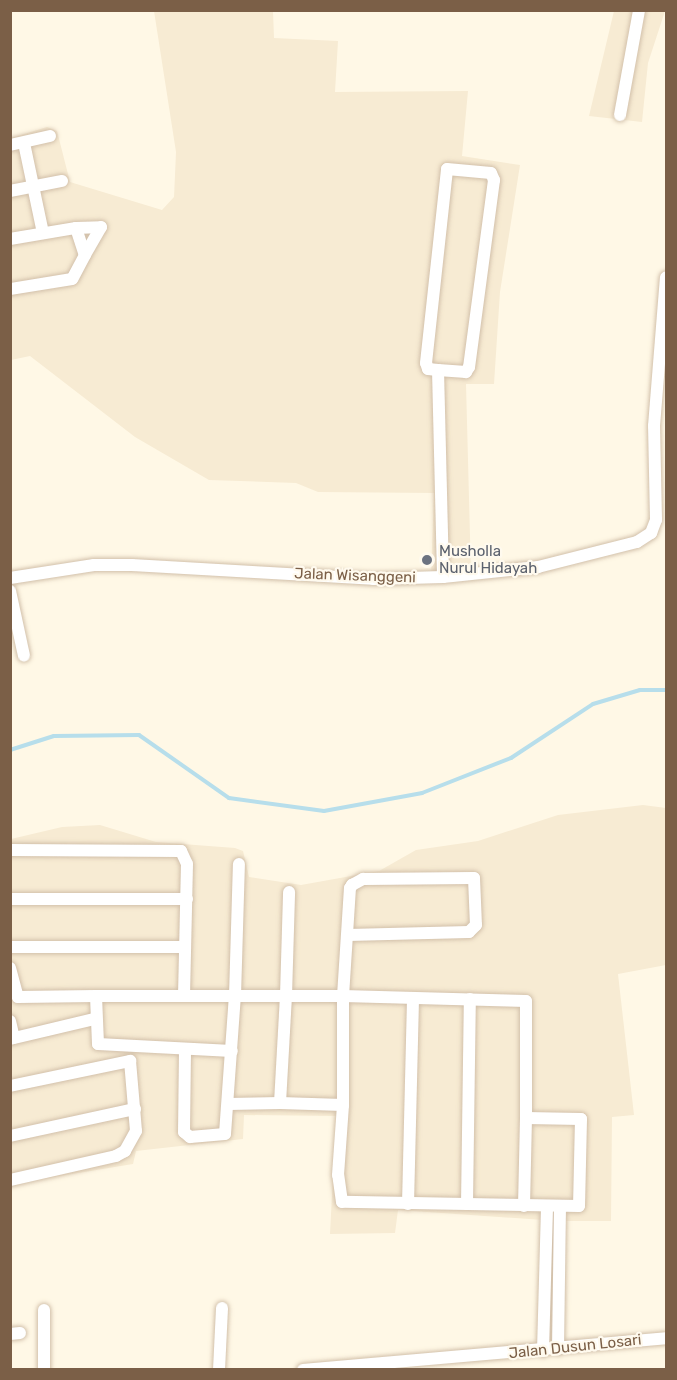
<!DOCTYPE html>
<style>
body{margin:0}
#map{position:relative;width:677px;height:1380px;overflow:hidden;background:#fff8e6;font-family:Rubik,sans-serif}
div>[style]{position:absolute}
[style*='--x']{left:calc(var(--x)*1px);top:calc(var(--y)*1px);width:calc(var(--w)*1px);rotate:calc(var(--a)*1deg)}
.residential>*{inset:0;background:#f7ebd3}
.stream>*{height:4px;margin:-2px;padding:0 2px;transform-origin:2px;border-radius:2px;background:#b7deeb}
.roads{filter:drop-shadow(0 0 2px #d2c0aa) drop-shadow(0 0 2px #d2c0aa)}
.minor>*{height:12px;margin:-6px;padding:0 6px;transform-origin:6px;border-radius:6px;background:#fff}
.dots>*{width:16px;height:16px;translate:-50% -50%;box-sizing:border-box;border:3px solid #fffaee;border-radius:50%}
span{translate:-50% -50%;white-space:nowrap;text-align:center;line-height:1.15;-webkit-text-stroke:4.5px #fffaee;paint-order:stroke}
.worship-label{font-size:15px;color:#5b616d}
.left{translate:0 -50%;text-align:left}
.street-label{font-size:15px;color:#7b5f47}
.frame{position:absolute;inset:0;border:12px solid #7b5f47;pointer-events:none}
</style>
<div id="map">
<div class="residential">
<i style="clip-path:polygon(154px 11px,273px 11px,274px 38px,338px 41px,335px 92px,468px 91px,462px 156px,520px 165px,500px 292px,494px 384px,466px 384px,471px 574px,431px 576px,434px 493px,318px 492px,296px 483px,209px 480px,135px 437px,30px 356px,11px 360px,11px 138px,47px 127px,57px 131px,70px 182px,162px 210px,174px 197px,176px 152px)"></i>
<i style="clip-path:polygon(614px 11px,665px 11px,648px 63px,642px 122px,589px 116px)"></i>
<i style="clip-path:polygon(643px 805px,666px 808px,666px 965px,618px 974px,634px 1115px,612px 1117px,611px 1221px,566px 1221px,563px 1341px,538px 1342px,543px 1220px,398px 1210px,395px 1233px,330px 1234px,336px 1116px,244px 1115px,243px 1139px,136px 1151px,133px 1164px,11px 1184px,11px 839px,62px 827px,100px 825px,156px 842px,235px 848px,243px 851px,249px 877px,301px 885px,379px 871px,416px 850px,478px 841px,558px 815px)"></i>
</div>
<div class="stream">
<i style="--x:10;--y:750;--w:46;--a:-17.7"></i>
<i style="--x:54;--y:736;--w:85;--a:-0.7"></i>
<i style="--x:139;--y:735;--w:110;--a:35"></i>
<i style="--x:229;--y:798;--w:96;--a:7.8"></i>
<i style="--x:324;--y:811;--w:100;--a:-10.4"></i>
<i style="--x:422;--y:793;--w:96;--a:-21.5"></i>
<i style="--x:511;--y:758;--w:98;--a:-33.4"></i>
<i style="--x:593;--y:704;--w:49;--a:-16.6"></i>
<i style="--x:640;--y:690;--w:26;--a:0"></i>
</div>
<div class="roads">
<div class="minor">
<i style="--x:620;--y:115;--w:107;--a:-79.7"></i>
<i style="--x:24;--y:143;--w:92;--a:78.1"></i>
<i style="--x:10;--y:145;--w:41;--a:-12.7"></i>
<i style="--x:10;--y:191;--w:53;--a:-10.9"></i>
<i style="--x:76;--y:228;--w:25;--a:-2"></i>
<i style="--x:101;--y:227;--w:32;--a:120"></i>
<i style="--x:10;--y:239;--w:67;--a:-9.5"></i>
<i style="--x:76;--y:228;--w:28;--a:72"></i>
<i style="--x:85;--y:255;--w:27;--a:118"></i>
<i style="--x:72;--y:279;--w:63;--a:170.8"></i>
<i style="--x:438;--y:370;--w:10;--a:-174"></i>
<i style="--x:428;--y:369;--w:6;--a:-108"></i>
<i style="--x:426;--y:363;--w:195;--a:-83.8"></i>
<i style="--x:447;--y:169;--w:44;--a:5.2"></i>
<i style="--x:491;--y:173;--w:8;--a:67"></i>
<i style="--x:494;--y:180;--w:189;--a:97.6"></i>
<i style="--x:469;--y:367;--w:6;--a:121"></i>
<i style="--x:466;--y:372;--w:28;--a:-176"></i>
<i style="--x:438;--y:370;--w:207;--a:88.6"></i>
<i style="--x:10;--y:578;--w:85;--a:-8.8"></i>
<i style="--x:94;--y:565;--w:38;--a:0"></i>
<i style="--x:132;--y:565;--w:241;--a:3.3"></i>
<i style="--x:373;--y:579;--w:70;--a:-1.6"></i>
<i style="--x:443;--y:577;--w:96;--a:-6"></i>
<i style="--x:538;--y:567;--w:102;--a:-14.2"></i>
<i style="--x:637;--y:542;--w:17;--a:-33"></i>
<i style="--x:651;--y:533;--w:14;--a:-69"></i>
<i style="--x:656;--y:520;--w:94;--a:-91.2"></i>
<i style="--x:654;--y:426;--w:149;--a:-85.4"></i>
<i style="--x:10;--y:591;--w:66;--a:77.8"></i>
<i style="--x:10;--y:850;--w:171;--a:0.3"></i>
<i style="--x:181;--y:851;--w:14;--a:65"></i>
<i style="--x:187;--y:864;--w:132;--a:91.3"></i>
<i style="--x:10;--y:899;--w:177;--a:0"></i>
<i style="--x:10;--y:947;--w:175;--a:0"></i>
<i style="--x:10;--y:968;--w:30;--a:75"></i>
<i style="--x:18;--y:997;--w:78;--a:-0.7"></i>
<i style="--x:96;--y:996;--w:247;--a:0"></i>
<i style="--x:343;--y:996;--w:183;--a:1.6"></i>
<i style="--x:526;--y:1001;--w:117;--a:90"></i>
<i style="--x:526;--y:1118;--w:55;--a:1"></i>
<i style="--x:581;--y:1119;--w:87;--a:91.3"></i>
<i style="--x:579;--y:1206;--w:237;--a:-179"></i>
<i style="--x:342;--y:1202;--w:27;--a:-98"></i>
<i style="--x:338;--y:1175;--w:70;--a:-85.9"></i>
<i style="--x:343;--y:1105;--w:63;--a:-178.2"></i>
<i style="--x:280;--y:1103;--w:107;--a:-86.8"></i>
<i style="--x:286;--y:996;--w:104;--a:-88.3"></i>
<i style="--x:96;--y:996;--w:48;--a:87.6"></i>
<i style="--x:98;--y:1044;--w:134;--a:3"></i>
<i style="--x:10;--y:1021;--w:17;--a:77"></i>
<i style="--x:10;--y:1039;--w:86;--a:-13.4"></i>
<i style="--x:185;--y:1051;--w:81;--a:90.7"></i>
<i style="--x:184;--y:1132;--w:8;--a:40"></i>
<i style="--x:190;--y:1137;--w:35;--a:-5"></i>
<i style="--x:225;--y:1134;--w:138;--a:-85.9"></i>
<i style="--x:235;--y:996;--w:132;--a:-88.3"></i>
<i style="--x:10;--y:1086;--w:123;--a:-11.8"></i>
<i style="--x:130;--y:1061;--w:70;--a:85.1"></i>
<i style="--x:136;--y:1131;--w:23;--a:119"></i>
<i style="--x:125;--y:1151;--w:10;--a:151"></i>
<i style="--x:116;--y:1156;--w:109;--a:167.2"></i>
<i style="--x:229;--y:1104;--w:51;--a:-1.1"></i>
<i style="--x:343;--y:1105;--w:109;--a:-90"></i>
<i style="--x:343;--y:996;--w:108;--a:-86.3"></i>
<i style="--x:350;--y:888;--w:4;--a:-56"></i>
<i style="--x:352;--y:885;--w:13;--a:-29"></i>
<i style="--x:363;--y:879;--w:111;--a:-0.5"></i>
<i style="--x:474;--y:878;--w:47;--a:87.6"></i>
<i style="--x:476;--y:925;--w:10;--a:135"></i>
<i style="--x:469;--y:932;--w:121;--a:178.6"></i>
<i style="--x:10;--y:1136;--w:128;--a:-12.2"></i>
<i style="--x:408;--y:1204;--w:206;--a:-88.6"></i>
<i style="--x:467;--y:1204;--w:205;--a:-89.2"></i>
<i style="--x:524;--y:1206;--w:88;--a:-88.7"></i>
<i style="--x:44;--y:1310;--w:60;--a:90"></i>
<i style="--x:10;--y:1334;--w:10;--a:-6"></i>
<i style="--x:558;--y:1349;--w:142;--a:-89.2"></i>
<i style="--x:543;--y:1351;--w:145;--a:-88.4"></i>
<i style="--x:219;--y:1370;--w:62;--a:-87.2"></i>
<i style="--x:303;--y:1370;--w:364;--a:-5"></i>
</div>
</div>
<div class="dots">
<i style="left:427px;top:560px;background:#6b7280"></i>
</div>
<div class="worship-label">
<span class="left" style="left:439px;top:560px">Musholla<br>Nurul Hidayah</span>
</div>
<div class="street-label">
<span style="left:355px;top:576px;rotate:2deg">Jalan Wisanggeni</span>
<span style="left:575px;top:1347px;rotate:-6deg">Jalan Dusun Losari</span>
</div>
<div class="frame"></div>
</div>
